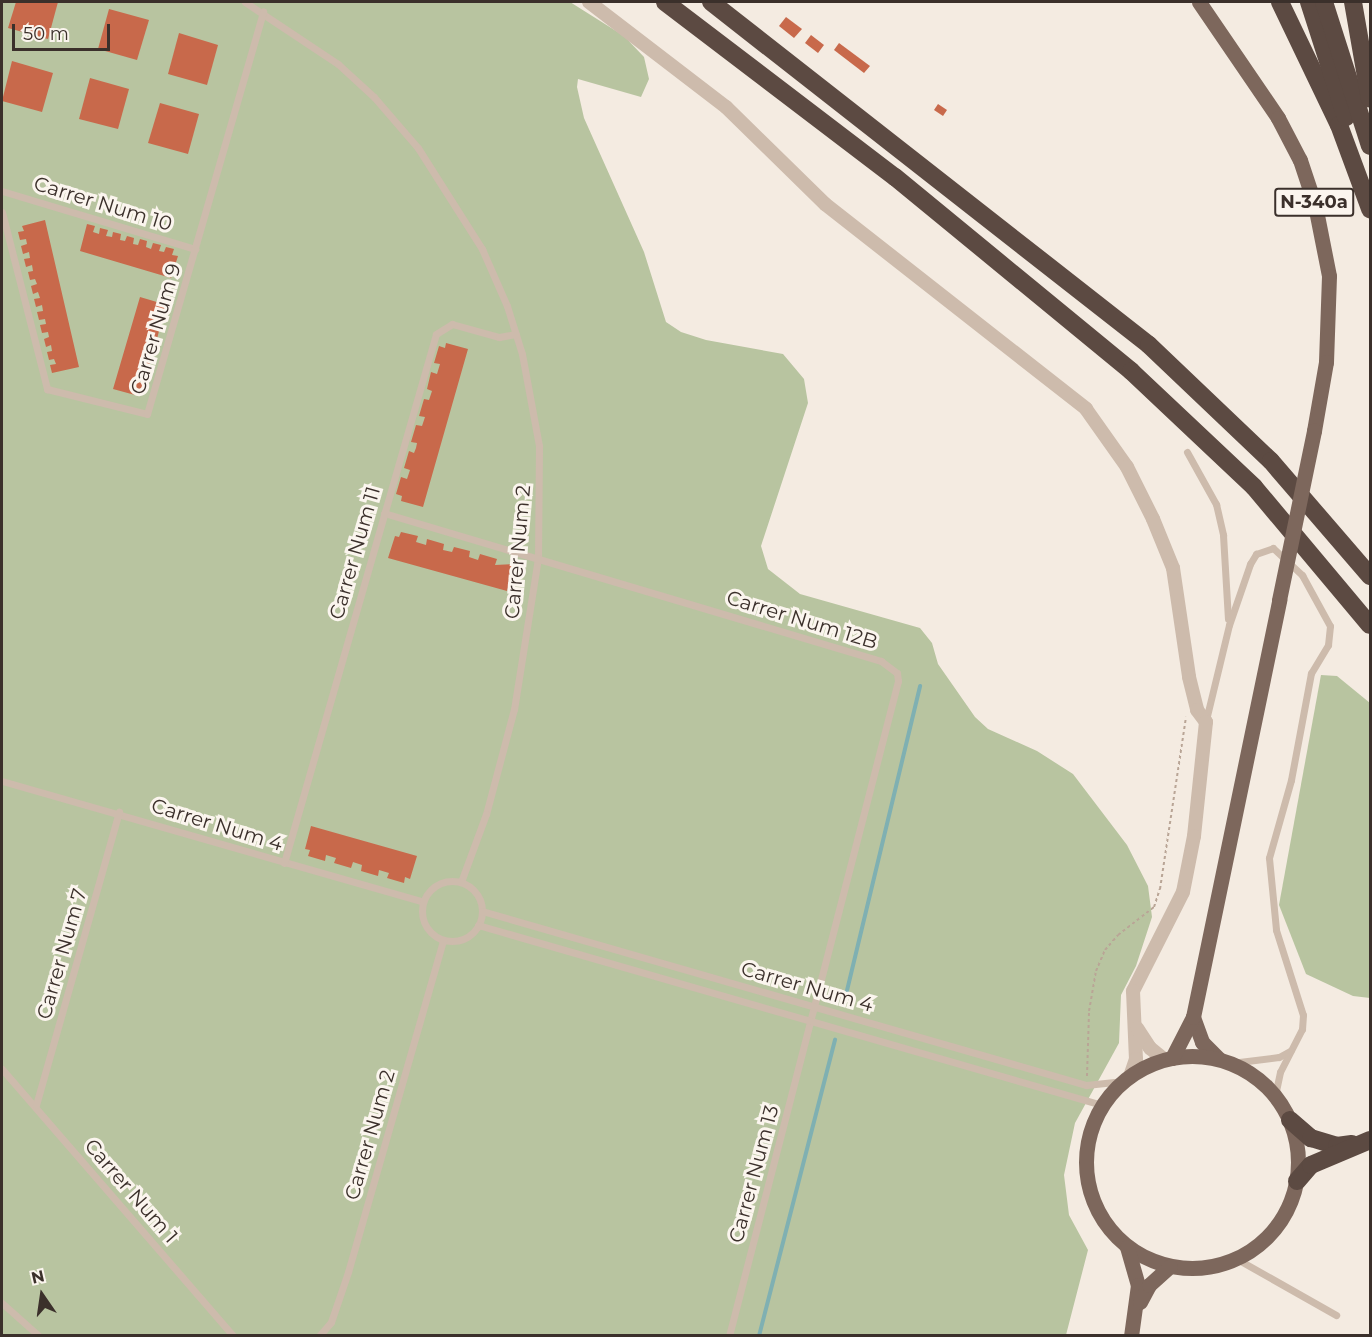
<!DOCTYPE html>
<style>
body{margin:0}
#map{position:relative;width:1372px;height:1337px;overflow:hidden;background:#f4ebe1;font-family:Montserrat,sans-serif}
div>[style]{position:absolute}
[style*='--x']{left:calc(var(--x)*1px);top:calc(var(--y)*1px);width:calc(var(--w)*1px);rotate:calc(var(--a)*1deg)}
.green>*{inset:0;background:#b8c4a0}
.stream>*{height:4px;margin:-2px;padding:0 2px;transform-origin:2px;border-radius:2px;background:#7fb0b2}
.building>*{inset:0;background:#c8694b}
.path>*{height:2px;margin-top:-1px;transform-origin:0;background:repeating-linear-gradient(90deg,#b9a596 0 3px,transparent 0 6px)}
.lane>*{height:7px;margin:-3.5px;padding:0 3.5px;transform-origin:3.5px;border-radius:3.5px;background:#cdbbac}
.lane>.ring{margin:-3.5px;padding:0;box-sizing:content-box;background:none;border:7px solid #cdbbac;border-radius:50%}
.street>*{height:14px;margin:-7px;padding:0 7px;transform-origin:7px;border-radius:7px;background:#cdbbac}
.primary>*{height:15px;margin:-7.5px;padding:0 7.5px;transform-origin:7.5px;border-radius:7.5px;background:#7d675c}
.primary>.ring{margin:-7.5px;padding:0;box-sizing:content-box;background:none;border:15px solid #7d675c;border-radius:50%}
.highway>*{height:18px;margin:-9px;padding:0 9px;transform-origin:9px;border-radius:9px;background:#5c4a42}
.primary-bridge>*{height:15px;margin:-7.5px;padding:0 7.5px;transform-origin:7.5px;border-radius:7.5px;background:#7d675c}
span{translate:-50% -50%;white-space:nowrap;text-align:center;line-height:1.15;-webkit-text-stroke:6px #fbf5ee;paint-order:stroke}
.shield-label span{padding:2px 4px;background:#fbf5ee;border:2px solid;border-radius:4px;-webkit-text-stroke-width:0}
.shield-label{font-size:18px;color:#3b302b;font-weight:700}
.street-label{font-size:20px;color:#3b302b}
.frame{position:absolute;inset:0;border:3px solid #3b302b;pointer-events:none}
.north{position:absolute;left:12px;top:1265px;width:60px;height:60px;-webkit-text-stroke:4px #fbf5ee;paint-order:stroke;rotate:347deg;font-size:16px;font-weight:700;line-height:24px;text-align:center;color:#3b302b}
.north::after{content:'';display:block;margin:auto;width:21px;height:27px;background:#3b302b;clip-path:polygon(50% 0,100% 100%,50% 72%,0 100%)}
.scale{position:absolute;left:12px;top:24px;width:98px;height:27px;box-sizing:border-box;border:3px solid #3b302b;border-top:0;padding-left:8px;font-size:18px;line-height:21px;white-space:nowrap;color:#3b302b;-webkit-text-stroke:4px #fbf5ee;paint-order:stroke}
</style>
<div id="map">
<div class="green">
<i style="clip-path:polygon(2px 2px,570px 2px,624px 36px,644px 57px,649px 79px,641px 97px,578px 79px,577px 87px,584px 118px,644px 252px,666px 322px,681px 332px,706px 340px,783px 354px,804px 379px,808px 403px,761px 546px,768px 569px,800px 594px,920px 628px,932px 643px,938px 664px,975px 717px,988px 729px,1037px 751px,1073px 774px,1127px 845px,1148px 886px,1152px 917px,1136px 966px,1121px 995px,1119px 1043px,1075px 1123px,1064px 1175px,1069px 1215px,1088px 1250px,1066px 1335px,2px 1336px)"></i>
<i style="clip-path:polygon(1321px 675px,1337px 676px,1370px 703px,1370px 998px,1353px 996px,1306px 974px,1279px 905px)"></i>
</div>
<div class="stream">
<i style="--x:844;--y:1003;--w:326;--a:-76.5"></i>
<i style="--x:759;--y:1336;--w:306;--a:-75.6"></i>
</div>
<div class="building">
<i style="clip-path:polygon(16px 2px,58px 2px,48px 39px,8px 28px)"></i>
<i style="clip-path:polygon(109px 9px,149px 20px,137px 60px,98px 49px)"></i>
<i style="clip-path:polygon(786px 17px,802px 29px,794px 38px,779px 26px)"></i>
<i style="clip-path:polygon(179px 33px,218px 45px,207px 85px,168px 74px)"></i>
<i style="clip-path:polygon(811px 35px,824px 45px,818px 53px,805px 43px)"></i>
<i style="clip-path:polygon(839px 43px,870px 66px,864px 73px,834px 50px)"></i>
<i style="clip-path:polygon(12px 61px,53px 73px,42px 112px,2px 101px)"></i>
<i style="clip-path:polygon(90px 78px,129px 89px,118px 129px,79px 119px)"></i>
<i style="clip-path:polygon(160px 103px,199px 114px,188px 154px,148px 143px)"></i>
<i style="clip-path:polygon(938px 104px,947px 110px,943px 116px,934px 110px)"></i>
<i style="clip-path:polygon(45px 220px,79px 367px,52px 373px,50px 365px,56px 364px,54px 359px,49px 360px,47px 352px,52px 351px,51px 345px,46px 347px,44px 339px,49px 337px,48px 332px,42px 333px,40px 325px,46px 324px,45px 319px,39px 320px,37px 312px,43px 311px,42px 305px,36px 307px,34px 299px,40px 298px,38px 292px,33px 294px,31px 286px,37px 284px,35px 279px,30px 280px,28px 272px,33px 271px,32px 265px,26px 267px,24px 259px,30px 258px,29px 252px,23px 254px,21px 246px,27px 244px,26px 239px,20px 240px,18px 232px,24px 231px,22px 226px)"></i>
<i style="clip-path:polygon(87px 224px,95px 226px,93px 232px,99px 234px,100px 228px,108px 230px,106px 236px,112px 237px,113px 232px,121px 234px,120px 240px,125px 241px,127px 236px,134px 238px,133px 244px,138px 245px,140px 239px,147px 241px,146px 247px,151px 249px,153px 243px,161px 245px,159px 251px,164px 252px,166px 247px,174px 249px,172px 255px,178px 256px,171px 278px,80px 251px)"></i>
<i style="clip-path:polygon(140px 297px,167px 305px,164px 312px,159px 311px,157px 316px,163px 318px,161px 326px,155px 324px,154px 329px,159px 331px,157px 339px,151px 337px,150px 342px,155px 344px,153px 352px,148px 350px,146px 355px,152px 357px,149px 365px,144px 363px,142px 369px,148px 370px,146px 378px,140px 376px,138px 382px,144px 383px,142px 391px,136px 390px,135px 395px,113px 389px)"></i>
<i style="clip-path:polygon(446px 343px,468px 349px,423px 507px,401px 501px,402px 496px,396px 494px,401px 477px,407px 479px,410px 470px,404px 468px,409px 451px,414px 453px,416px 448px,417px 443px,411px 442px,416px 425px,422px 426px,425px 417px,419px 416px,424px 399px,429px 400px,432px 391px,427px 389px,431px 372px,437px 374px,440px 364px,434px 363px,439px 346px,445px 348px)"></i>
<i style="clip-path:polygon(401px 532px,418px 536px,416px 542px,426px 545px,427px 539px,444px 544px,443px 550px,452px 552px,454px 547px,470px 551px,469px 557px,478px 560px,480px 554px,497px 559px,495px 565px,515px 564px,507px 591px,388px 558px,395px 536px,399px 537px)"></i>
<i style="clip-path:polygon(311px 826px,417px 856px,410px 879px,405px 877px,404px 883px,387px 878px,389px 873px,379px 870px,378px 876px,361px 871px,362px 865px,353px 862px,351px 868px,334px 863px,336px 858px,326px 855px,325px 861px,308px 856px,310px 850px,305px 849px)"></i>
</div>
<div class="path">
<i style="--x:1087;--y:1076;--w:65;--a:-88.2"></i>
<i style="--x:1089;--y:1011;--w:41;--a:-80.1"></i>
<i style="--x:1096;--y:971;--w:23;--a:-67"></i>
<i style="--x:1105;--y:950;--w:20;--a:-49"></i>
<i style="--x:1118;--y:935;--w:46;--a:-37.9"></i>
<i style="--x:1154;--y:907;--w:19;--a:-72"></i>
<i style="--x:1160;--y:889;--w:174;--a:-81.4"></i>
</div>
<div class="lane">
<i style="--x:245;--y:2;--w:112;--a:33.7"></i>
<i style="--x:338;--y:64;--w:49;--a:42.5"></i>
<i style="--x:374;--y:97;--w:67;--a:49.2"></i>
<i style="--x:418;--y:148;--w:120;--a:57.6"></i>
<i style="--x:482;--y:249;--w:62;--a:66.3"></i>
<i style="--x:507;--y:306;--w:50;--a:72.6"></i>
<i style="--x:522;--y:354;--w:94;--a:79.5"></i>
<i style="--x:539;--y:446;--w:112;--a:90.5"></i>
<i style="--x:538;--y:558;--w:153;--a:99"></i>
<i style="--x:514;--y:709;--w:109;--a:104.9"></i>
<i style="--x:486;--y:814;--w:72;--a:110.2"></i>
<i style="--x:2;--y:191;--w:202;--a:16.7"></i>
<i style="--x:2;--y:212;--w:183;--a:75.7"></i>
<i style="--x:47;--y:389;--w:103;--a:14"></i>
<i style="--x:147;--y:414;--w:419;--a:-73.9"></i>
<i style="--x:1187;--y:452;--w:60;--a:60.9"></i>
<i style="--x:1216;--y:504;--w:32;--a:77"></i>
<i style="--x:1223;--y:535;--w:84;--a:86.6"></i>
<i style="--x:384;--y:513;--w:519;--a:16.58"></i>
<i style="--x:881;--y:661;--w:20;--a:37"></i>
<i style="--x:897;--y:673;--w:8;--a:83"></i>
<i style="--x:898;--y:681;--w:676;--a:104.47"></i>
<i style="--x:1206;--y:720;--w:98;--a:-76.4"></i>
<i style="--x:1229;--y:625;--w:65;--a:-71"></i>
<i style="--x:1250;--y:564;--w:12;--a:-59"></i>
<i style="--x:1256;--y:554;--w:18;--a:-19"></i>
<i style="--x:1273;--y:548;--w:40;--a:43"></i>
<i style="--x:1302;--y:575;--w:58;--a:61.2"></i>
<i style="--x:1330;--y:626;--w:19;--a:96"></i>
<i style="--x:1328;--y:645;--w:33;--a:121"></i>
<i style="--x:1311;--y:673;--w:109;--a:100.6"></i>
<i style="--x:1291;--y:780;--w:81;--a:105.8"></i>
<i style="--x:1269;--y:858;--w:72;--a:84.4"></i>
<i style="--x:1276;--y:930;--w:89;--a:72.4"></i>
<i style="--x:1303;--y:1015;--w:14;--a:94"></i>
<i style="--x:1302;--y:1029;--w:48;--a:117.1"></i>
<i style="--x:1280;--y:1072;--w:25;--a:102"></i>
<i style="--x:2;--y:781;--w:438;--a:16"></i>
<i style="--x:284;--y:863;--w:550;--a:-73.97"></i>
<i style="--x:436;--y:334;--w:19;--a:-32"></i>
<i style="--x:452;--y:324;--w:49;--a:15.5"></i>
<i style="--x:499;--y:337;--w:17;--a:-10"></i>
<i class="ring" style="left:422px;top:881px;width:53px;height:53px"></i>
<i style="--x:482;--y:911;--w:629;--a:16.07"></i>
<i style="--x:1086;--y:1085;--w:38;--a:-6"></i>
<i style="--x:478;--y:925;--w:649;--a:16.09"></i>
<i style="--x:1231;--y:1063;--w:48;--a:-7.1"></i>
<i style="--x:1279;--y:1057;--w:13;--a:-29"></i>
<i style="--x:2;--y:1069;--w:353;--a:49.1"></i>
<i style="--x:36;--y:1105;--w:305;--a:-74.2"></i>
<i style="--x:1237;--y:1259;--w:114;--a:29.5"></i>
<i style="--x:2;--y:1303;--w:50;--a:41.7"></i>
<i style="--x:319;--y:1336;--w:18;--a:-49"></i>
<i style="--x:331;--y:1322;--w:53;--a:-71.2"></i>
<i style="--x:348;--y:1272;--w:345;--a:-74"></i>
</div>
<div class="street">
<i style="--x:589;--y:2;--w:173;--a:37.5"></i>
<i style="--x:726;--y:107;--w:139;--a:44.4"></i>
<i style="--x:825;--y:204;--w:332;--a:38.1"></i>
<i style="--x:1086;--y:409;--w:71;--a:54.7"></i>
<i style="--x:1127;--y:467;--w:58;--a:63.4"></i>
<i style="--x:1153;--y:519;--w:53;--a:67.8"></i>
<i style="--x:1173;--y:568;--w:110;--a:81.6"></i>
<i style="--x:1189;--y:677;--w:34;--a:76"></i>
<i style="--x:1197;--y:710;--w:15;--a:53"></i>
<i style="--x:1206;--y:722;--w:115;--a:96"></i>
<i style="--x:1194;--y:836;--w:57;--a:101.1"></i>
<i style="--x:1183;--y:892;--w:111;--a:116.8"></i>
<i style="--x:1133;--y:991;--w:68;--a:87.5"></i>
<i style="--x:1136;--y:1059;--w:18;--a:109"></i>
<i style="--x:1137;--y:1028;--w:24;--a:57"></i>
<i style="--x:1150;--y:1048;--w:19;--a:39"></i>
</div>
<div class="primary">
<i style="--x:1199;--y:2;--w:140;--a:55.7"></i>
<i style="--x:1278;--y:118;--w:47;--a:62.4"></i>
<i style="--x:1300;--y:160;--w:47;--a:71.6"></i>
<i style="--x:1315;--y:205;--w:72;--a:78.8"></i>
<i style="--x:1329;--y:276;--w:86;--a:92"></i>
<i style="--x:1326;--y:362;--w:70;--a:99.9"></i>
<i style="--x:1193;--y:1017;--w:27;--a:70"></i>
<i style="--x:1202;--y:1042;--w:24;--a:45"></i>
<i class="ring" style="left:1086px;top:1056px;width:197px;height:197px"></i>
<i style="--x:1172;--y:1058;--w:46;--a:-62.9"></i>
<i style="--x:1193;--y:1017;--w:426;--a:-78.3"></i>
<i style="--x:1127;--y:1247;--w:40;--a:74"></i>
<i style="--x:1138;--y:1285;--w:51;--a:97.8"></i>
<i style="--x:1140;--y:1302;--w:19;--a:-62"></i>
<i style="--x:1149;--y:1285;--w:28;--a:-42"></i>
</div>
<div class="highway">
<i style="--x:665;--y:2;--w:289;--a:37.3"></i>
<i style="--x:895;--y:177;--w:306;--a:39.4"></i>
<i style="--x:1131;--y:371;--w:169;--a:43.3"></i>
<i style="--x:1254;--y:487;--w:180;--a:50"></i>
<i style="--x:711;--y:2;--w:556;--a:38.06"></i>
<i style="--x:1149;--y:345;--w:168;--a:43.6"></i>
<i style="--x:1271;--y:461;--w:152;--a:49.3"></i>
<i style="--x:1280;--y:2;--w:136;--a:64.4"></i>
<i style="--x:1339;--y:125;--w:90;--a:69.7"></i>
<i style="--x:1309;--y:2;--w:121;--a:72.2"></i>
<i style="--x:1324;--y:2;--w:151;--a:72.3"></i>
<i style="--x:1353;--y:2;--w:98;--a:80.1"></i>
<i style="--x:1290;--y:1120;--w:28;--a:41"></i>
<i style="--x:1311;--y:1138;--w:27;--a:17"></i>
<i style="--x:1337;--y:1146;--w:15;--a:-8"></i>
<i style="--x:1297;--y:1181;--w:21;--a:-49"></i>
<i style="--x:1311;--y:1165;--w:64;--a:-23"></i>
</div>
<div class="primary-bridge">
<i style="--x:1279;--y:600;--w:173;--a:-78.3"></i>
</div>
<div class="shield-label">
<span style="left:1314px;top:202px">N-340a</span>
</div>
<div class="street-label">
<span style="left:103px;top:204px;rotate:17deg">Carrer Num 10</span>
<span style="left:156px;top:329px;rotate:-74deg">Carrer Num 9</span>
<span style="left:518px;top:552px;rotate:-85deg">Carrer Num 2</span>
<span style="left:355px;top:553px;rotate:-74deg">Carrer Num 11</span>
<span style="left:802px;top:620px;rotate:17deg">Carrer Num 12B</span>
<span style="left:217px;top:825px;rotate:17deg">Carrer Num 4</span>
<span style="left:62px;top:954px;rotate:-74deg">Carrer Num 7</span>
<span style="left:807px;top:987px;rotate:16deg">Carrer Num 4</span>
<span style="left:370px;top:1135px;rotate:-74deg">Carrer Num 2</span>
<span style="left:754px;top:1174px;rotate:-75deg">Carrer Num 13</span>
<span style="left:131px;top:1191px;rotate:49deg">Carrer Num 1</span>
</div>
<div class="frame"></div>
<div class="north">N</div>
<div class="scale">50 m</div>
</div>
